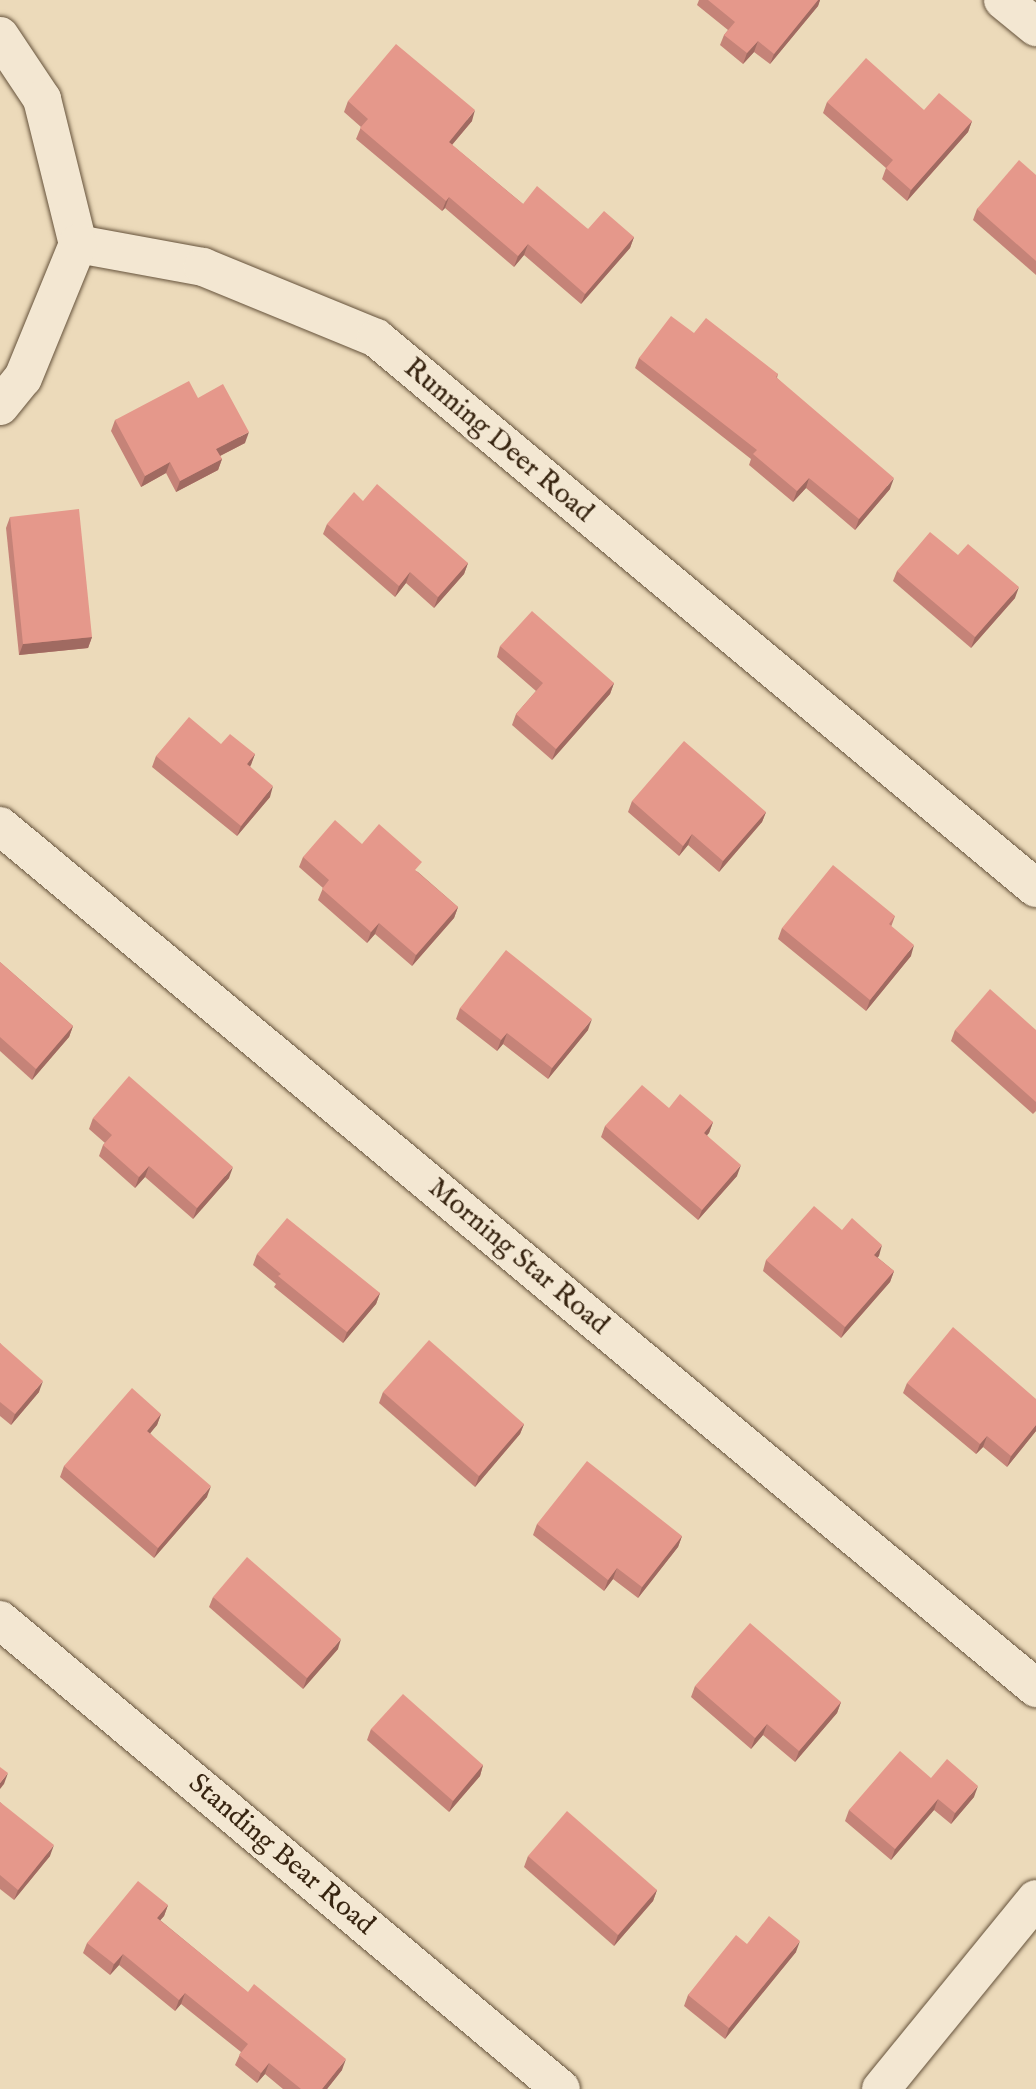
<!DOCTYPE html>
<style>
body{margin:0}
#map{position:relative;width:1036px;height:2089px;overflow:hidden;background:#ecdaba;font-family:"IM FELL English",serif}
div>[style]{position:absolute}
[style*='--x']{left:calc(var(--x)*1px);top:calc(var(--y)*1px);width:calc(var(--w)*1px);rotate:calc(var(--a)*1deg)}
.roads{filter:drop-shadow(0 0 2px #65523b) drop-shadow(0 0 2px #65523b)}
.minor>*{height:38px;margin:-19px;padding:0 19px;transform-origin:19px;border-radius:19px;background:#f3e7d2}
.wall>*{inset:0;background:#c58378}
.shaded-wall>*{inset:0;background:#a06a61}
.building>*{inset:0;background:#e5988b}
span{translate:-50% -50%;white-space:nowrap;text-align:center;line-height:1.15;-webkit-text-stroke:7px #f3e7d2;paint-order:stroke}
.street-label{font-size:28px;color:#382511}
</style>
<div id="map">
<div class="roads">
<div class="minor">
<i style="--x:1003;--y:0;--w:43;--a:39.3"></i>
<i style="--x:0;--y:36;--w:76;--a:56.3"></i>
<i style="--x:42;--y:99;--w:149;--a:76.1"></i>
<i style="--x:78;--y:244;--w:127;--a:10.4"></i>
<i style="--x:203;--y:267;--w:187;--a:22.3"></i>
<i style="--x:376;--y:338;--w:859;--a:39.81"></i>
<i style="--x:0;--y:406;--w:36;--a:-51"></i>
<i style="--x:23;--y:378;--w:145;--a:-67.7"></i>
<i style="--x:0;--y:826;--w:1348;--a:39.76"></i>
<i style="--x:0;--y:1620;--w:731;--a:39.9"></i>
<i style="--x:881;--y:2089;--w:245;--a:-50.8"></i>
</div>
</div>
<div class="wall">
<i style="clip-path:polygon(699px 0,820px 0,818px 6px,770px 64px,754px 52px,743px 64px,720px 45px,724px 35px,728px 30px,697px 5px)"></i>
<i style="clip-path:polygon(348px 101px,472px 121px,452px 145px,523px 204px,588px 229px,634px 237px,630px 248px,581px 304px,524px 255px,514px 267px,445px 208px,442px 211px,356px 139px,361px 127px,344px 112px)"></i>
<i style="clip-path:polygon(827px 102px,924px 110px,972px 121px,968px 132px,907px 201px,882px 179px,886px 168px,823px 113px)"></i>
<i style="clip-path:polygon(1036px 175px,1036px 275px,973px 220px,977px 209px)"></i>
<i style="clip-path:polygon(694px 333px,778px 374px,777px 378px,890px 489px,855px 530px,806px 488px,793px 502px,749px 465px,751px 459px,635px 368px,639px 358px)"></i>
<i style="clip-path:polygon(198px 398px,245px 443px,220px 456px,222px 459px,218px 470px,176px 492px,166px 473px,141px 487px,111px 431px,115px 420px)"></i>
<i style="clip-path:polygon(10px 517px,92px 637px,88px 648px,19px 655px,6px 528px)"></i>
<i style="clip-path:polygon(327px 524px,468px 563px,464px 574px,434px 608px,406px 583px,395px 597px,323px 534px)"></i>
<i style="clip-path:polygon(958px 555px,1015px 598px,971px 648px,893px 581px,897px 571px)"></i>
<i style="clip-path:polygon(500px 646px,614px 683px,610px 694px,552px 760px,512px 725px,516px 714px,536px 691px,497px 657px)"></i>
<i style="clip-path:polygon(221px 744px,255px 754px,250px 766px,270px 797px,237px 836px,152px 767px,156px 756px)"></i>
<i style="clip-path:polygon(632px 801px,766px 812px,762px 822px,719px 872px,688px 845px,679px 856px,628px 812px)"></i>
<i style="clip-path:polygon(362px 844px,418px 872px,458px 907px,454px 918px,412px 966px,375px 934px,367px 943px,318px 900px,323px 888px,299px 867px,303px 857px)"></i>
<i style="clip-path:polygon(895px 916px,891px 927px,911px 956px,866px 1011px,778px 939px,782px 928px)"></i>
<i style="clip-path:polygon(0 962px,73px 1026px,69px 1037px,32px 1080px,0 1051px)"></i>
<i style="clip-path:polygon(460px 1008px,588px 1030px,548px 1079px,503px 1044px,497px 1051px,456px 1019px)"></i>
<i style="clip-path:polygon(955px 1030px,1036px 1030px,1036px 1111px,1033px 1114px,951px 1041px)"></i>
<i style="clip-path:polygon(669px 1108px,713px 1122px,709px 1133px,707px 1135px,737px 1176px,698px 1220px,601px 1137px,605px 1126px)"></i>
<i style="clip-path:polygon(93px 1118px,229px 1178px,193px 1219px,145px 1177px,135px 1188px,99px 1156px,103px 1145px,105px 1143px,89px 1129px)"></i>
<i style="clip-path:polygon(842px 1230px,879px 1256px,877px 1257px,894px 1271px,890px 1282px,841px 1338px,763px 1271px,766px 1260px)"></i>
<i style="clip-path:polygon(257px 1254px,380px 1293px,376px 1304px,343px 1343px,274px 1287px,276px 1284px,253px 1265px)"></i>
<i style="clip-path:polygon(0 1343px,39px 1392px,11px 1425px,0 1416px)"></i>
<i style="clip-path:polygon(907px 1383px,1036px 1399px,1036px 1431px,1007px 1467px,983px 1447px,976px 1454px,903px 1393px)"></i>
<i style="clip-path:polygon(383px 1392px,524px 1424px,520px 1434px,475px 1487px,379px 1403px)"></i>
<i style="clip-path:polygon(161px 1414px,157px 1425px,150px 1433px,207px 1497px,154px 1558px,60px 1477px,64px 1466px)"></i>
<i style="clip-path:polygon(537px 1524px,682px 1536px,678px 1547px,638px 1598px,613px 1579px,604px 1591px,533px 1535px)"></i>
<i style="clip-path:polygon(213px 1597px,338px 1649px,303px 1689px,209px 1607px)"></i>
<i style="clip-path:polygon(695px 1686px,841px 1702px,837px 1713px,795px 1762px,763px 1735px,751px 1749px,691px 1697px)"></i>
<i style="clip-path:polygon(371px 1729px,483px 1765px,480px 1776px,449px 1812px,367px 1740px)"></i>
<i style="clip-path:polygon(931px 1778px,974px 1797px,951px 1824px,934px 1810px,891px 1860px,845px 1821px,849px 1810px)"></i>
<i style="clip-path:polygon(0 1802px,50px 1856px,14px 1900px,0 1889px)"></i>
<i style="clip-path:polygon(528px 1856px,657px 1890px,653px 1901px,614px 1946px,524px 1867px)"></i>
<i style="clip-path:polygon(168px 1905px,164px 1916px,160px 1920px,342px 2070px,327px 2089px,283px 2089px,265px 2074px,257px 2083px,235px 2065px,241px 2052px,181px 2004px,175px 2011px,119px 1965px,110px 1975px,83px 1953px,87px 1943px)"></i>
<i style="clip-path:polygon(747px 1944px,796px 1952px,725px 2039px,684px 2006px,688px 1995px)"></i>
</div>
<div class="shaded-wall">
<i style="clip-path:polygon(818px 0,820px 0,818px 6px,770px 64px,774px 54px)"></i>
<i style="clip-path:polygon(758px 41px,754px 52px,743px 64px,747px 53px)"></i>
<i style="clip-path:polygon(475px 110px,472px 121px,445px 153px,449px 142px)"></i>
<i style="clip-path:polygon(972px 121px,968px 132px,907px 201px,911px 190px)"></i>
<i style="clip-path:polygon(449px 197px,445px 208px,442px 211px,446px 201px)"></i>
<i style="clip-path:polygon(634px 237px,630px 248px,581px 304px,585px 294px)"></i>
<i style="clip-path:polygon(528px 244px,524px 255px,514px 267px,518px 256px)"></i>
<i style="clip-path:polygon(249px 432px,245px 443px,212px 460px,216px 449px)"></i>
<i style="clip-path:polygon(222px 459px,218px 470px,176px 492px,180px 481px)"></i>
<i style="clip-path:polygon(170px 462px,166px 473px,141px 487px,145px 476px)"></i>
<i style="clip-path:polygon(809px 478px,806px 488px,793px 502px,797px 491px)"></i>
<i style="clip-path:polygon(894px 478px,890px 489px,855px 530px,859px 519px)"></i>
<i style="clip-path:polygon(468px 563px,464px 574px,434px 608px,438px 597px)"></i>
<i style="clip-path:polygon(410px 572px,406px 583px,395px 597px,399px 586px)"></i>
<i style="clip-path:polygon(1019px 587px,1015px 598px,971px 648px,975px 637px)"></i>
<i style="clip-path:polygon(92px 637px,88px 648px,19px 655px,23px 644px)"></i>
<i style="clip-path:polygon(614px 683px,610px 694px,552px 760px,556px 749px)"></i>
<i style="clip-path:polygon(255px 754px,251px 765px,243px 775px,247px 764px)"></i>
<i style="clip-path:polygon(273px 786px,270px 797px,237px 836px,241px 826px)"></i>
<i style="clip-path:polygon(766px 812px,762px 822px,719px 872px,723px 861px)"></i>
<i style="clip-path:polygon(692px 834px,688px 845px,679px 856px,683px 846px)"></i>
<i style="clip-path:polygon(458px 907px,454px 918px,412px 966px,416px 955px)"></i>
<i style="clip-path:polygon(379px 923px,375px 934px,367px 943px,371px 932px)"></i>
<i style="clip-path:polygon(914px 945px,911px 956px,866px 1011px,870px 1000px)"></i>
<i style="clip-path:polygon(592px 1019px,588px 1030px,548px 1079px,552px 1068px)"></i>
<i style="clip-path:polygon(73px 1026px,69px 1037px,32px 1080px,36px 1069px)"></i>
<i style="clip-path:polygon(507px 1033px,503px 1044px,497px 1051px,501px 1040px)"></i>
<i style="clip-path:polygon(713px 1122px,709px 1133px,700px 1143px,704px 1133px)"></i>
<i style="clip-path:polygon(741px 1165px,737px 1176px,698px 1220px,702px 1210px)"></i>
<i style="clip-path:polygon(149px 1166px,145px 1177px,135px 1188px,139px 1177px)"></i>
<i style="clip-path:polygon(233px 1167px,229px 1178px,193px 1219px,197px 1208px)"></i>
<i style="clip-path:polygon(882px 1245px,879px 1256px,870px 1265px,874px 1255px)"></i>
<i style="clip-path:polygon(894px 1271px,890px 1282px,841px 1338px,845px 1327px)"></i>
<i style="clip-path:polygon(380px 1293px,376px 1304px,343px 1343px,347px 1332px)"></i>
<i style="clip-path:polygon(43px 1381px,39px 1392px,11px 1425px,15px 1414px)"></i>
<i style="clip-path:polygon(161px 1414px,157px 1425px,143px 1442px,147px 1431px)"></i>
<i style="clip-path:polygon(524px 1424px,520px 1434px,475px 1487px,479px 1476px)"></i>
<i style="clip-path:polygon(1036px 1425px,1036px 1431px,1007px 1467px,1011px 1456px)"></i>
<i style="clip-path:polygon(987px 1436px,983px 1447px,976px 1454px,980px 1444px)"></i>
<i style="clip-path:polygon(211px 1486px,207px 1497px,154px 1558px,158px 1548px)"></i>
<i style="clip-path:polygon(682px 1536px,678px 1547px,638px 1598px,642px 1587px)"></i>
<i style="clip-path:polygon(617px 1568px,613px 1579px,604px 1591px,608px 1580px)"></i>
<i style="clip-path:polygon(341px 1639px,338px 1649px,303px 1689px,307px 1678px)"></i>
<i style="clip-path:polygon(841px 1702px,837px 1713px,795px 1762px,799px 1751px)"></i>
<i style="clip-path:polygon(767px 1724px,763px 1735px,751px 1749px,755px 1738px)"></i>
<i style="clip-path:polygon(483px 1765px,480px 1776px,449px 1812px,453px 1801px)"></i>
<i style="clip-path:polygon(8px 1773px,4px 1784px,0 1789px,0 1783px)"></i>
<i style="clip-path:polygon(978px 1786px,974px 1797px,951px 1824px,955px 1813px)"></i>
<i style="clip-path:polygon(938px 1799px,934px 1810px,891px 1860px,895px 1849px)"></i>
<i style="clip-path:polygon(54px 1845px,50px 1856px,14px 1900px,18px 1890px)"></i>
<i style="clip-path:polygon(657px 1890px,653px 1901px,614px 1946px,618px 1935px)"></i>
<i style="clip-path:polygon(168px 1905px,164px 1916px,153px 1929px,157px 1918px)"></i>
<i style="clip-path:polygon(800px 1941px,796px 1952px,725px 2039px,729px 2028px)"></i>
<i style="clip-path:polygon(123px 1954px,119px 1965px,110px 1975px,114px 1964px)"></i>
<i style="clip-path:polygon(185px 1993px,181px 2004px,175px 2011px,179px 2000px)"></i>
<i style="clip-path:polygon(346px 2059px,342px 2070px,327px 2089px,322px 2089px)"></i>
<i style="clip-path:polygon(269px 2063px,265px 2074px,257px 2083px,261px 2073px)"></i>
</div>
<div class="building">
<i style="clip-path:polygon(708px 0,818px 0,774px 54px,758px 41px,747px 53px,724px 35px,735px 22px)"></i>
<i style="clip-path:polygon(396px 44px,475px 110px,449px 142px,512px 195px,523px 204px,537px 186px,588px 229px,604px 211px,634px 237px,585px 294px,528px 244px,518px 256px,449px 197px,446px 201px,360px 128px,368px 119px,348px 101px)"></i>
<i style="clip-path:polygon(866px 58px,924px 110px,939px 93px,972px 121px,911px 190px,886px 168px,893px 160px,827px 102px)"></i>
<i style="clip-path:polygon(1019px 160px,1036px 175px,1036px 261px,977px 209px)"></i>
<i style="clip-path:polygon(671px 316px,694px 333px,706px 318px,778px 374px,776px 377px,894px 478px,859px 519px,809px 478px,797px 491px,753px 454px,757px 450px,639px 358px)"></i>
<i style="clip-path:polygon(189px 381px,198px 398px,223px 384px,249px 432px,216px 449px,222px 459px,180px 481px,170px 462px,145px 476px,115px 420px)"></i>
<i style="clip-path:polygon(377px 484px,468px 563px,438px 597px,410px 572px,399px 586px,327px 524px,354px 492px,363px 501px)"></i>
<i style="clip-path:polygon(79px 509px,92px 637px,23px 644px,10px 517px)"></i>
<i style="clip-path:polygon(930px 532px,958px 555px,968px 544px,1019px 587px,975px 637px,897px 571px)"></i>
<i style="clip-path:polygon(532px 611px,614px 683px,556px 749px,516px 714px,543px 683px,500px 646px)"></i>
<i style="clip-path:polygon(189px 717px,221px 744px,230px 734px,255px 754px,247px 764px,273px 786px,241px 826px,156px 756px)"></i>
<i style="clip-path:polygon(684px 741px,766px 812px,723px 861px,692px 834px,683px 846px,632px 801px)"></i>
<i style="clip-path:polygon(335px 820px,362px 844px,379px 824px,422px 862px,415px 870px,458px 907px,416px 955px,379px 923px,371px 932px,322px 889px,329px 880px,303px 857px)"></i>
<i style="clip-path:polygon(833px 865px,895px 916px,889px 924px,914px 945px,870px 1000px,782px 928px)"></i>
<i style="clip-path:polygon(506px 950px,592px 1019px,552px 1068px,507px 1033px,501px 1040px,460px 1008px)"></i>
<i style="clip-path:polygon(0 962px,73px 1026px,36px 1069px,0 1037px)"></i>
<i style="clip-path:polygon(990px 989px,1036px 1030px,1036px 1102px,955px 1030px)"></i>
<i style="clip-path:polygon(129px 1076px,233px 1167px,197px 1208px,149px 1166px,139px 1177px,103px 1145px,112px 1135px,93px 1118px)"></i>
<i style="clip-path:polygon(642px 1085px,669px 1108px,680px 1094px,713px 1122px,704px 1133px,741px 1165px,702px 1210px,605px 1126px)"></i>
<i style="clip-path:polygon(814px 1206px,842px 1230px,852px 1218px,882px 1245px,874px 1255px,894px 1271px,845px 1327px,766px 1260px)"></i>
<i style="clip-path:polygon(287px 1218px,380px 1293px,347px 1332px,278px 1276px,281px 1274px,257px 1254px)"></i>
<i style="clip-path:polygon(953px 1327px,1036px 1399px,1036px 1425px,1011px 1456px,987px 1436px,980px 1444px,907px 1383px)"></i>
<i style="clip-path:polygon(429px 1340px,524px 1424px,479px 1476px,383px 1392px)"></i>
<i style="clip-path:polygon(0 1343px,43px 1381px,15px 1414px,0 1402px)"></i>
<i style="clip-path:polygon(132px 1388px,161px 1414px,147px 1431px,211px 1486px,158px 1548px,64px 1466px)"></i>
<i style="clip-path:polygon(587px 1461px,682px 1536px,642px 1587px,617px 1568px,608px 1580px,537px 1524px)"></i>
<i style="clip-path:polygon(247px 1557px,341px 1639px,307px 1678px,213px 1597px)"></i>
<i style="clip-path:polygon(750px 1623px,841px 1702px,799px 1751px,767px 1724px,755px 1738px,695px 1686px)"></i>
<i style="clip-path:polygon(403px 1694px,483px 1765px,453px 1801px,371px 1729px)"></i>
<i style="clip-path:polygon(900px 1751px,931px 1778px,947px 1759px,978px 1786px,955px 1813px,938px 1799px,895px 1849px,849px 1810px)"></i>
<i style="clip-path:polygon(0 1767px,8px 1773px,0 1783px)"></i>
<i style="clip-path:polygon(0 1802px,54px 1845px,18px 1890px,0 1875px)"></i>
<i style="clip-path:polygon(567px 1811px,657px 1890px,618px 1935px,528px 1856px)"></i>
<i style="clip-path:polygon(138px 1881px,168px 1905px,157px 1918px,248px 1992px,254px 1984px,346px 2059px,322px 2089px,301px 2089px,269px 2063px,261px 2073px,239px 2055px,248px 2044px,185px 1993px,179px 2000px,123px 1954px,114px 1964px,87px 1943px)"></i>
<i style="clip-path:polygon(769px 1916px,800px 1941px,729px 2028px,688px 1995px,736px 1935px,747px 1944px)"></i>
</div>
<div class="street-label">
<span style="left:498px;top:441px;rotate:40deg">Running Deer Road</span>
<span style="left:518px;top:1257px;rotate:40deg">Morning Star Road</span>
<span style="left:281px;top:1855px;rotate:40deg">Standing Bear Road</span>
</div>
</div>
